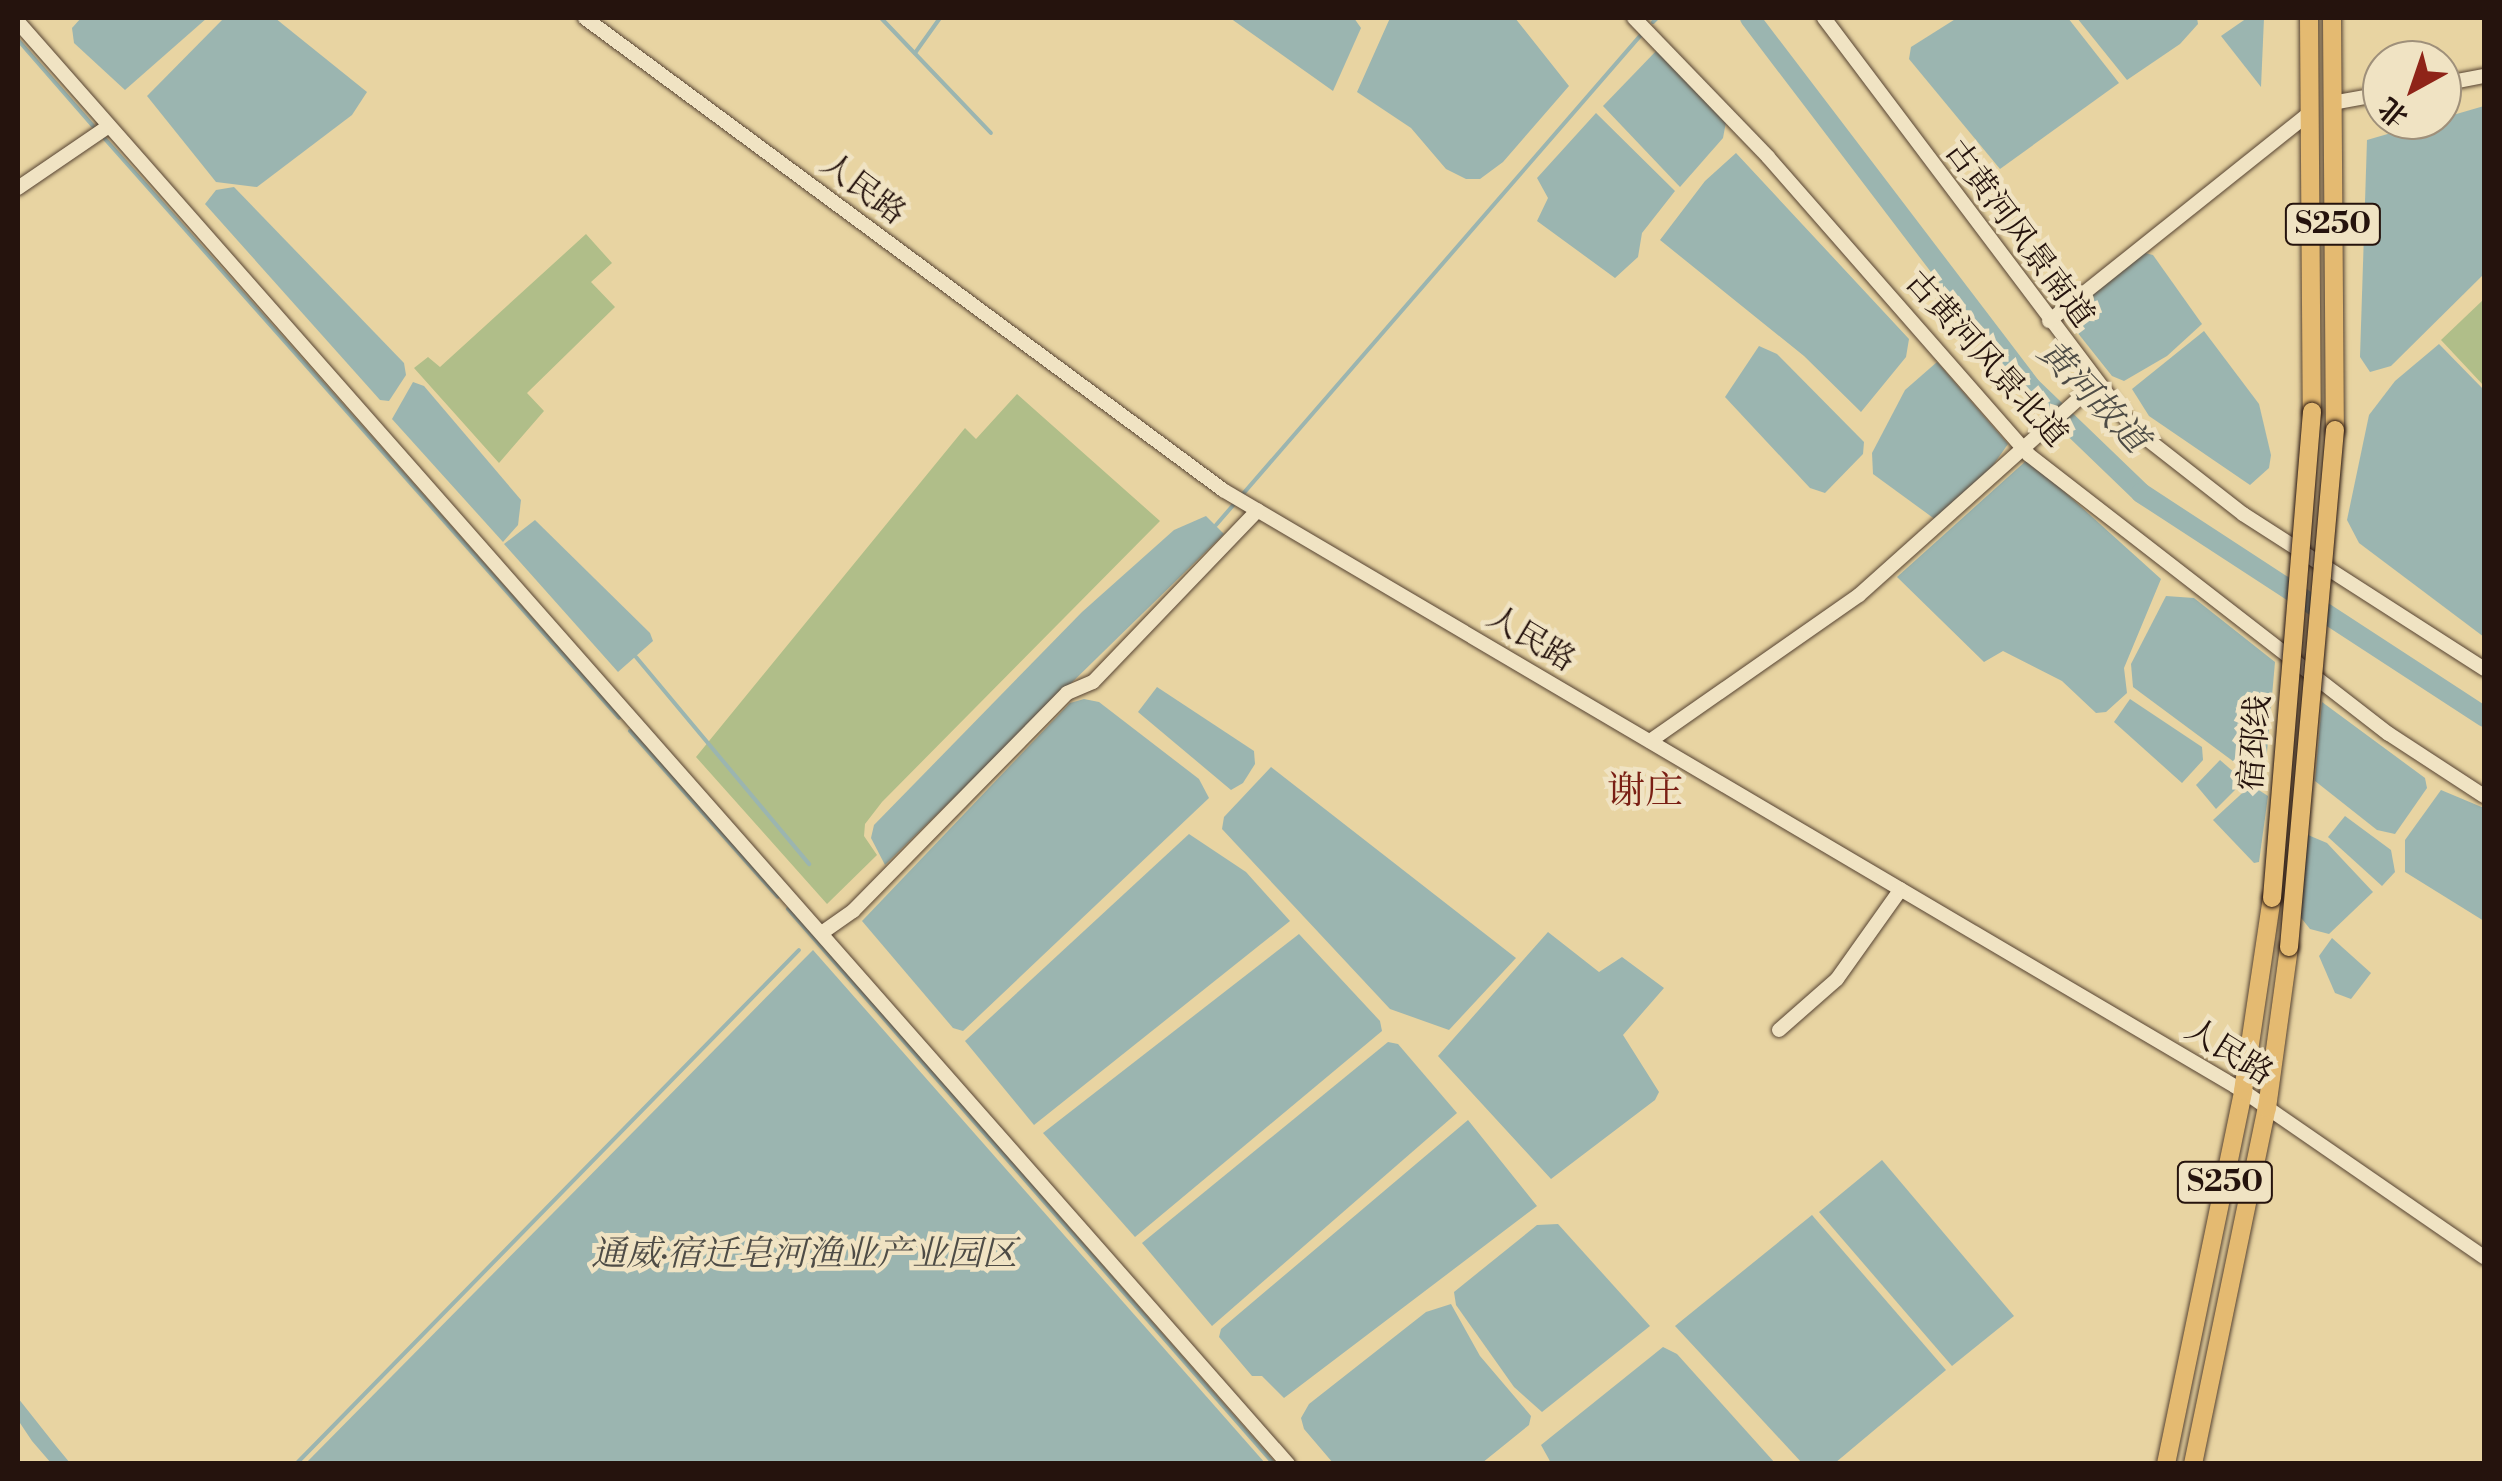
<!DOCTYPE html>
<meta charset="utf-8">
<style>
body{margin:0}
#map{position:relative;width:2502px;height:1481px;overflow:hidden;background:#e8d4a2;font-family:"Libre Bodoni","Noto Serif SC",serif}
div>[style]{position:absolute}
[style*='--x']{left:calc(var(--x)*1px);top:calc(var(--y)*1px);width:calc(var(--w)*1px);rotate:calc(var(--a)*1deg)}
.green>*{inset:0;background:#b0be89}
.water>*{inset:0;background:#9bb5b0}
.stream>*{height:4px;margin:-2px;padding:0 2px;transform-origin:2px;border-radius:2px;background:#9bb5b0}
.river>*{height:20px;margin:-10px;padding:0 10px;transform-origin:10px;border-radius:10px;background:#9bb5b0}
.roads{filter:drop-shadow(0 0 2px #564332) drop-shadow(0 0 2px #564332)}
.minor>*{height:14px;margin:-7px;padding:0 7px;transform-origin:7px;border-radius:7px;background:#f0e3c3}
.major>*{height:18px;margin:-9px;padding:0 9px;transform-origin:9px;border-radius:9px;background:#e4ba71}
.bridges{filter:drop-shadow(0 0 2px #25130d) drop-shadow(0 0 2px #25130d)}
.major-bridge>*{height:18px;margin:-9px;padding:0 9px;transform-origin:9px;border-radius:9px;background:#e4ba71}
span{translate:-50% -50%;white-space:nowrap;text-align:center;line-height:1.15;-webkit-text-stroke:9px #f0e3c3;paint-order:stroke}
.shield-label span{padding:2px 8px;background:#f0e3c3;border:2px solid;border-radius:8px;-webkit-text-stroke-width:0}
.shield-label{font-size:30px;color:#25130d;font-weight:700}
.street-label{font-size:32px;color:#25130d}
.water-label{font-size:35px;color:#4e4c46;font-style:italic}
.quarter-label{font-size:38px;color:#7a1f14}
.frame{position:absolute;inset:0;border:20px solid #25130d;pointer-events:none}
.north{position:absolute;left:2362px;top:40px;width:100px;height:100px;box-sizing:border-box;background:#f0e3c3;border:2px solid #9f907a;border-radius:50%;rotate:220deg;font-size:28px;font-weight:700;line-height:40px;text-align:center;color:#25130d}
.north::after{content:'';display:block;margin:auto;width:35px;height:45px;background:#8f2418;clip-path:polygon(50% 0,100% 100%,50% 72%,0 100%)}
</style>
<div id="map">
<div class="green">
<i style="clip-path:polygon(586px 234px,612px 263px,591px 282px,615px 307px,527px 393px,544px 411px,499px 463px,414px 368px,428px 357px,440px 367px)"></i>
<i style="clip-path:polygon(2484px 299px,2484px 386px,2441px 340px)"></i>
<i style="clip-path:polygon(1017px 394px,1160px 521px,882px 802px,865px 824px,864px 836px,877px 855px,827px 904px,696px 757px,965px 428px,976px 439px)"></i>
</div>
<div class="water">
<i style="clip-path:polygon(81px 18px,207px 18px,125px 90px,74px 43px,72px 28px)"></i>
<i style="clip-path:polygon(224px 18px,275px 18px,367px 92px,352px 115px,257px 187px,216px 182px,147px 96px)"></i>
<i style="clip-path:polygon(1230px 18px,1354px 18px,1361px 28px,1333px 91px)"></i>
<i style="clip-path:polygon(1390px 18px,1515px 18px,1569px 86px,1503px 162px,1480px 179px,1466px 179px,1446px 169px,1411px 128px,1357px 92px)"></i>
<i style="clip-path:polygon(1957px 18px,2068px 18px,2119px 83px,2000px 169px,1909px 59px,1911px 47px)"></i>
<i style="clip-path:polygon(2077px 18px,2197px 18px,2198px 24px,2180px 44px,2127px 80px)"></i>
<i style="clip-path:polygon(2247px 18px,2264px 18px,2261px 87px,2221px 36px)"></i>
<i style="clip-path:polygon(1657px 50px,1726px 122px,1723px 138px,1680px 187px,1603px 106px)"></i>
<i style="clip-path:polygon(2484px 106px,2484px 274px,2391px 366px,2370px 372px,2360px 357px,2367px 140px)"></i>
<i style="clip-path:polygon(1596px 113px,1675px 191px,1642px 233px,1638px 257px,1615px 278px,1537px 221px,1548px 198px,1537px 178px)"></i>
<i style="clip-path:polygon(1736px 153px,1909px 339px,1906px 357px,1861px 412px,1804px 356px,1660px 240px,1705px 181px)"></i>
<i style="clip-path:polygon(234px 187px,404px 363px,406px 375px,389px 401px,380px 400px,205px 204px,216px 190px)"></i>
<i style="clip-path:polygon(2141px 252px,2153px 255px,2202px 324px,2167px 356px,2124px 381px,2112px 376px,2069px 322px,2078px 304px)"></i>
<i style="clip-path:polygon(2204px 331px,2259px 404px,2271px 455px,2269px 468px,2250px 485px,2149px 416px,2132px 389px)"></i>
<i style="clip-path:polygon(2439px 344px,2484px 390px,2484px 637px,2359px 543px,2347px 520px,2369px 415px,2395px 381px)"></i>
<i style="clip-path:polygon(1759px 346px,1777px 354px,1864px 442px,1863px 454px,1825px 493px,1810px 488px,1725px 397px)"></i>
<i style="clip-path:polygon(1937px 362px,2008px 444px,1982px 481px,1936px 520px,1873px 474px,1872px 453px,1905px 390px)"></i>
<i style="clip-path:polygon(413px 382px,424px 386px,521px 500px,518px 525px,503px 542px,392px 419px)"></i>
<i style="clip-path:polygon(2028px 459px,2161px 579px,2124px 668px,2127px 693px,2106px 712px,2096px 713px,2062px 681px,2003px 651px,1984px 662px,1897px 577px)"></i>
<i style="clip-path:polygon(1206px 516px,1224px 534px,885px 865px,871px 838px,874px 825px,1082px 612px,1174px 530px)"></i>
<i style="clip-path:polygon(535px 520px,650px 633px,653px 641px,618px 672px,504px 544px)"></i>
<i style="clip-path:polygon(2166px 596px,2194px 598px,2275px 662px,2265px 775px,2253px 776px,2133px 687px,2131px 664px)"></i>
<i style="clip-path:polygon(1157px 687px,1254px 751px,1255px 764px,1243px 783px,1231px 790px,1138px 712px)"></i>
<i style="clip-path:polygon(1084px 699px,1099px 702px,1199px 779px,1209px 798px,963px 1031px,953px 1028px,862px 921px,1070px 703px)"></i>
<i style="clip-path:polygon(2130px 699px,2202px 747px,2203px 760px,2182px 783px,2114px 722px)"></i>
<i style="clip-path:polygon(2322px 702px,2425px 778px,2427px 788px,2395px 834px,2377px 830px,2315px 781px)"></i>
<i style="clip-path:polygon(2220px 760px,2244px 781px,2216px 809px,2196px 785px)"></i>
<i style="clip-path:polygon(1271px 767px,1516px 958px,1449px 1030px,1390px 1009px,1222px 829px,1224px 817px)"></i>
<i style="clip-path:polygon(2251px 785px,2268px 796px,2259px 862px,2254px 863px,2213px 820px)"></i>
<i style="clip-path:polygon(2441px 790px,2484px 808px,2484px 921px,2405px 872px,2405px 840px)"></i>
<i style="clip-path:polygon(2345px 816px,2391px 850px,2395px 872px,2382px 886px,2328px 837px)"></i>
<i style="clip-path:polygon(1189px 834px,1246px 872px,1290px 921px,1034px 1125px,965px 1041px)"></i>
<i style="clip-path:polygon(2308px 835px,2327px 843px,2373px 892px,2329px 934px,2310px 929px,2298px 914px)"></i>
<i style="clip-path:polygon(1548px 932px,1599px 972px,1622px 957px,1664px 988px,1623px 1035px,1659px 1092px,1655px 1100px,1551px 1179px,1438px 1056px)"></i>
<i style="clip-path:polygon(1299px 934px,1380px 1021px,1382px 1031px,1135px 1237px,1043px 1133px)"></i>
<i style="clip-path:polygon(2332px 938px,2371px 973px,2351px 999px,2335px 993px,2319px 956px)"></i>
<i style="clip-path:polygon(813px 950px,1265px 1463px,306px 1463px)"></i>
<i style="clip-path:polygon(1388px 1042px,1398px 1044px,1457px 1113px,1212px 1326px,1142px 1243px)"></i>
<i style="clip-path:polygon(1468px 1120px,1537px 1206px,1284px 1398px,1262px 1376px,1252px 1376px,1219px 1337px,1221px 1329px)"></i>
<i style="clip-path:polygon(1882px 1160px,2014px 1316px,1952px 1366px,1819px 1212px)"></i>
<i style="clip-path:polygon(1812px 1215px,1946px 1370px,1835px 1463px,1802px 1463px,1675px 1326px)"></i>
<i style="clip-path:polygon(1558px 1224px,1650px 1326px,1542px 1412px,1514px 1387px,1456px 1305px,1454px 1292px,1537px 1225px)"></i>
<i style="clip-path:polygon(1451px 1304px,1480px 1356px,1531px 1416px,1529px 1425px,1482px 1463px,1333px 1463px,1304px 1429px,1301px 1418px,1309px 1404px,1426px 1312px)"></i>
<i style="clip-path:polygon(1663px 1347px,1677px 1354px,1775px 1463px,1551px 1463px,1541px 1445px)"></i>
<i style="clip-path:polygon(18px 1398px,56px 1446px,70px 1463px,51px 1463px,32px 1441px,18px 1420px)"></i>
</div>
<div class="stream">
<i style="--x:881;--y:18;--w:159;--a:46.3"></i>
<i style="--x:1653;--y:22;--w:6;--a:-45"></i>
<i style="--x:18;--y:40;--w:114;--a:48.9"></i>
<i style="--x:915;--y:53;--w:43;--a:-54.5"></i>
<i style="--x:105;--y:139;--w:774;--a:48.4"></i>
<i style="--x:1216;--y:525;--w:647;--a:-49.07"></i>
<i style="--x:636;--y:657;--w:270;--a:50.1"></i>
<i style="--x:630;--y:731;--w:222;--a:48.3"></i>
<i style="--x:788;--y:909;--w:738;--a:48.79"></i>
<i style="--x:296;--y:1464;--w:719;--a:-45.62"></i>
</div>
<div class="river">
<i style="--x:1750;--y:18;--w:462;--a:52.7"></i>
<i style="--x:2030;--y:386;--w:154;--a:43.9"></i>
<i style="--x:2141;--y:493;--w:410;--a:33.1"></i>
</div>
<div class="roads">
<div class="minor">
<i style="--x:585;--y:18;--w:794;--a:36.49"></i>
<i style="--x:1223;--y:490;--w:1184;--a:30.51"></i>
<i style="--x:2243;--y:1091;--w:293;--a:34.6"></i>
<i style="--x:1634;--y:18;--w:193;--a:46"></i>
<i style="--x:1768;--y:157;--w:396;--a:48.8"></i>
<i style="--x:2029;--y:455;--w:455;--a:37.8"></i>
<i style="--x:2389;--y:734;--w:113;--a:33.1"></i>
<i style="--x:1824;--y:18;--w:513;--a:53"></i>
<i style="--x:2133;--y:428;--w:140;--a:38"></i>
<i style="--x:2243;--y:514;--w:287;--a:32.7"></i>
<i style="--x:18;--y:22;--w:1922;--a:48.63"></i>
<i style="--x:2442;--y:84;--w:43;--a:-10.8"></i>
<i style="--x:2332;--y:103;--w:51;--a:-10.2"></i>
<i style="--x:18;--y:188;--w:110;--a:-34.3"></i>
<i style="--x:2049;--y:321;--w:334;--a:-38.6"></i>
<i style="--x:1650;--y:741;--w:255;--a:-34.9"></i>
<i style="--x:1859;--y:595;--w:318;--a:-41.8"></i>
<i style="--x:823;--y:932;--w:37;--a:-35"></i>
<i style="--x:853;--y:911;--w:305;--a:-45.5"></i>
<i style="--x:1067;--y:693;--w:28;--a:-23"></i>
<i style="--x:1093;--y:682;--w:238;--a:-46.2"></i>
<i style="--x:1779;--y:1030;--w:77;--a:-41.3"></i>
<i style="--x:1837;--y:979;--w:110;--a:-54.6"></i>
</div>
<div class="major">
<i style="--x:2309;--y:18;--w:394;--a:89.6"></i>
<i style="--x:2332;--y:18;--w:412;--a:89.6"></i>
<i style="--x:2166;--y:1464;--w:381;--a:-78.3"></i>
<i style="--x:2243;--y:1091;--w:195;--a:-81.5"></i>
<i style="--x:2193;--y:1464;--w:364;--a:-78.3"></i>
<i style="--x:2267;--y:1108;--w:162;--a:-82.2"></i>
</div>
</div>
<div class="bridges">
<div class="major-bridge">
<i style="--x:2272;--y:898;--w:488;--a:-85.3"></i>
<i style="--x:2289;--y:947;--w:519;--a:-84.92"></i>
</div>
</div>
<div class="shield-label">
<span style="left:2333px;top:224px">S250</span>
<span style="left:2225px;top:1182px">S250</span>
</div>
<div class="street-label">
<span style="left:863px;top:189px;rotate:37deg">人民路</span>
<span style="left:2019px;top:234px;rotate:53deg">古黄河风景南道</span>
<span style="left:1986px;top:359px;rotate:48deg">古黄河风景北道</span>
<span style="left:1531px;top:639px;rotate:31deg">人民路</span>
<span style="left:2255px;top:743px;rotate:-85deg">宿邳线</span>
<span style="left:2229px;top:1052px;rotate:32deg">人民路</span>
</div>
<div class="water-label">
<span style="left:2092px;top:397px;rotate:46deg">黄河故道</span>
<span style="left:804px;top:1255px">通威·宿迁皂河渔业产业园区</span>
</div>
<div class="quarter-label">
<span style="left:1645px;top:792px">谢庄</span>
</div>
<div class="frame"></div>
<div class="north">北</div>
</div>
